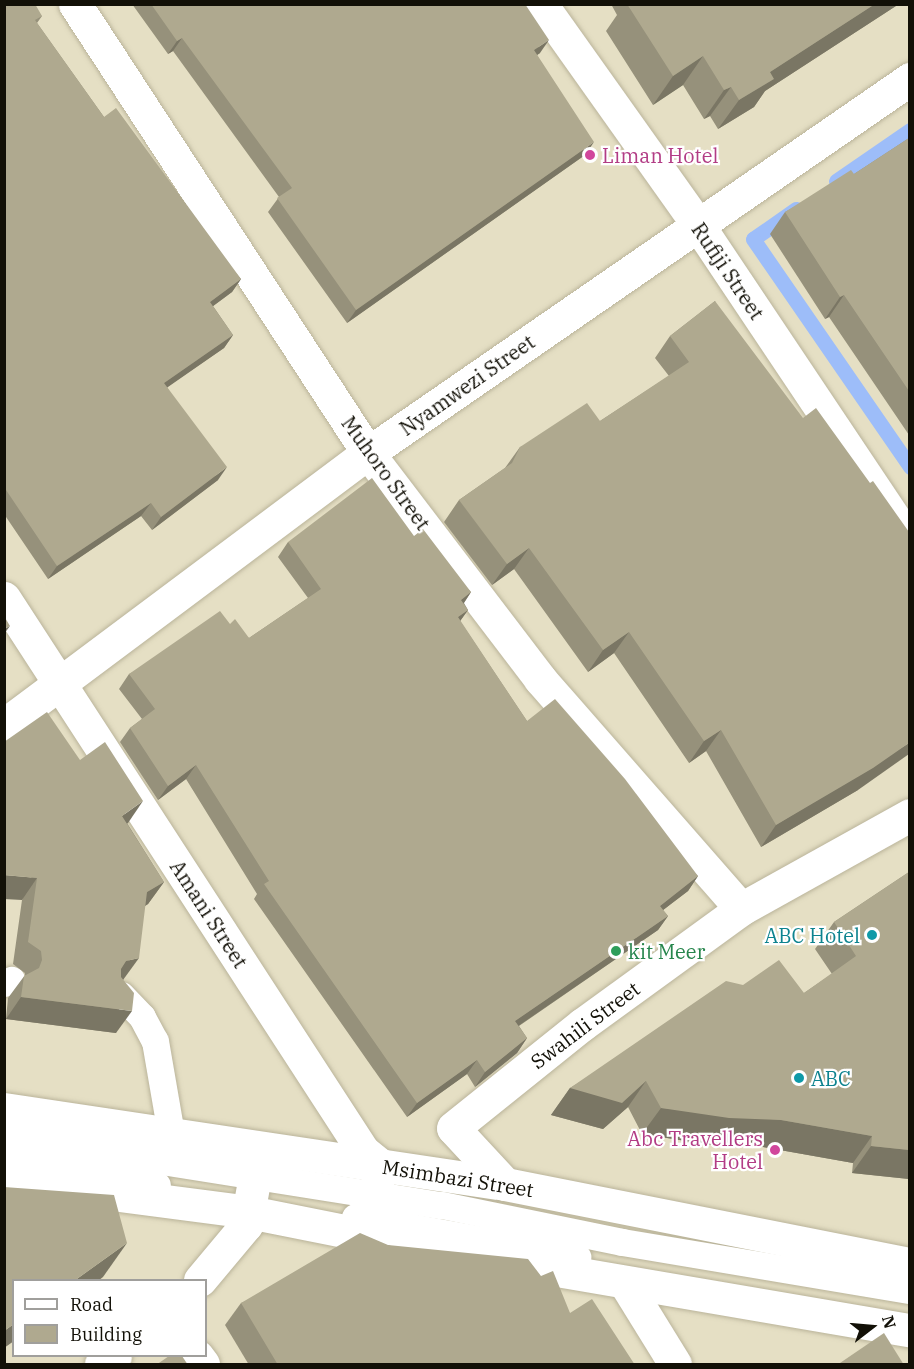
<!DOCTYPE html>
<style>
body{margin:0}
#map{position:relative;width:914px;height:1369px;overflow:hidden;background:#e5dfc4;font-family:"IBM Plex Serif",serif}
div>[style]{position:absolute}
[style*='--x']{left:calc(var(--x)*1px);top:calc(var(--y)*1px);width:calc(var(--w)*1px);rotate:calc(var(--a)*1deg)}
.stream>*{height:15px;margin:-7.5px;padding:0 7.5px;transform-origin:7.5px;border-radius:7.5px;background:#9dbdf9}
.roads{filter:drop-shadow(0 0 2px #bab49a) drop-shadow(0 0 2px #bab49a)}
.lane>*{height:27px;margin:-13.5px;padding:0 13.5px;transform-origin:13.5px;border-radius:13.5px;background:#fff}
.street>*{height:33px;margin:-16.5px;padding:0 16.5px;transform-origin:16.5px;border-radius:16.5px;background:#fff}
.secondary>*{height:33px;margin:-16.5px;padding:0 16.5px;transform-origin:16.5px;border-radius:16.5px;background:#fff}
.wall>*{inset:0;background:#96917b}
.shaded-wall>*{inset:0;background:#7a7664}
.building>*{inset:0;background:#afa98f}
.dots>*{width:16px;height:16px;translate:-50% -50%;box-sizing:border-box;border:3px solid #fff;border-radius:50%}
span{translate:-50% -50%;white-space:nowrap;text-align:center;line-height:1.15;-webkit-text-stroke:4.5px #fff;paint-order:stroke}
.hotel-label{font-size:20px;color:#b23c85}
.left{translate:0 -50%;text-align:left}
.right{translate:-100% -50%;text-align:right}
.street-label{font-size:20px;color:#121007}
.culture-label{font-size:20px;color:#0d838f}
.leisure-label{font-size:20px;color:#27864d}
.frame{position:absolute;inset:0;border:6px solid #121007;pointer-events:none}
.legend{position:absolute;left:12px;top:1279px;width:195px;height:78px;box-sizing:border-box;background:#fff;border:2px solid #a09f9c;margin:0;padding:8px 10px;list-style:none;font-size:18px;color:#121007}
.legend li{display:flex;align-items:center;gap:12px;height:30px}
.legend b{width:30px;border:2px solid #a09f9c}
.north{position:absolute;left:842px;top:1297px;width:60px;height:60px;-webkit-text-stroke:4px #fff;paint-order:stroke;rotate:74deg;font-size:16px;font-weight:700;line-height:24px;text-align:center;color:#121007}
.north::after{content:'';display:block;margin:auto;width:21px;height:27px;background:#121007;clip-path:polygon(50% 0,100% 100%,50% 72%,0 100%)}
</style>
<div id="map">
<div class="stream">
<i style="--x:836;--y:181;--w:90;--a:-34.6"></i>
<i style="--x:796;--y:209;--w:52;--a:145.1"></i>
<i style="--x:753;--y:239;--w:277;--a:55.4"></i>
</div>
<div class="roads">
<div class="lane">
<i style="--x:4;--y:983;--w:8;--a:-23"></i>
<i style="--x:121;--y:995;--w:30;--a:46"></i>
<i style="--x:142;--y:1017;--w:27;--a:62"></i>
<i style="--x:155;--y:1041;--w:94;--a:80.2"></i>
<i style="--x:4;--y:1136;--w:443;--a:9"></i>
<i style="--x:442;--y:1205;--w:184;--a:11.6"></i>
<i style="--x:622;--y:1242;--w:292;--a:9.5"></i>
<i style="--x:4;--y:1159;--w:155;--a:9.6"></i>
<i style="--x:355;--y:1217;--w:226;--a:10.2"></i>
</div>
<div class="street">
<i style="--x:75;--y:4;--w:536;--a:56.87"></i>
<i style="--x:368;--y:453;--w:284;--a:52.7"></i>
<i style="--x:540;--y:679;--w:305;--a:48.8"></i>
<i style="--x:541;--y:4;--w:271;--a:54.6"></i>
<i style="--x:698;--y:225;--w:381;--a:56.2"></i>
<i style="--x:4;--y:598;--w:659;--a:57.01"></i>
<i style="--x:363;--y:1151;--w:21;--a:39"></i>
<i style="--x:379;--y:1164;--w:73;--a:95.5"></i>
<i style="--x:4;--y:725;--w:454;--a:-36.8"></i>
<i style="--x:368;--y:453;--w:659;--a:-34.61"></i>
<i style="--x:200;--y:1280;--w:72;--a:-50.1"></i>
<i style="--x:246;--y:1225;--w:78;--a:-79.7"></i>
<i style="--x:625;--y:1283;--w:95;--a:58.3"></i>
<i style="--x:197;--y:1356;--w:10;--a:53"></i>
<i style="--x:101;--y:1364;--w:16;--a:-30"></i>
</div>
<div class="secondary">
<i style="--x:4;--y:1109;--w:507;--a:8.51"></i>
<i style="--x:505;--y:1184;--w:413;--a:11.2"></i>
<i style="--x:4;--y:1180;--w:247;--a:7.4"></i>
<i style="--x:249;--y:1212;--w:189;--a:11.3"></i>
<i style="--x:434;--y:1249;--w:483;--a:9.7"></i>
<i style="--x:505;--y:1184;--w:76;--a:-132.9"></i>
<i style="--x:453;--y:1128;--w:166;--a:-38.7"></i>
<i style="--x:583;--y:1024;--w:195;--a:-36"></i>
<i style="--x:741;--y:909;--w:193;--a:-29.1"></i>
</div>
</div>
<div class="wall">
<i style="clip-path:polygon(4px 4px,42px 16px,37px 23px,104px 117px,241px 279px,232px 292px,213px 306px,233px 335px,224px 348px,167px 387px,218px 480px,152px 530px,141px 516px,48px 579px,4px 514px)"></i>
<i style="clip-path:polygon(132px 4px,525px 4px,540px 53px,537px 55px,585px 155px,347px 323px,268px 212px,279px 197px,173px 51px,168px 54px)"></i>
<i style="clip-path:polygon(611px 4px,899px 4px,765px 91px,754px 107px,718px 129px,710px 116px,704px 119px,683px 85px,653px 105px,606px 31px,617px 15px)"></i>
<i style="clip-path:polygon(909px 138px,909px 435px,829px 317px,825px 319px,770px 234px,785px 212px,854px 174px)"></i>
<i style="clip-path:polygon(715px 301px,858px 790px,761px 847px,706px 751px,689px 763px,614px 653px,588px 672px,514px 569px,492px 585px,444px 522px,459px 500px,505px 468px,520px 447px,600px 421px,669px 376px,655px 358px,670px 336px)"></i>
<i style="clip-path:polygon(414px 536px,471px 592px,464px 603px,468px 610px,460px 621px,527px 721px,698px 876px,688px 891px,663px 910px,668px 916px,658px 930px,519px 1026px,527px 1038px,517px 1053px,475px 1087px,467px 1074px,407px 1117px,254px 899px,257px 894px,186px 779px,158px 800px,120px 742px,130px 728px,142px 719px,119px 689px,129px 674px,230px 624px,249px 638px,308px 598px,278px 557px,288px 542px)"></i>
<i style="clip-path:polygon(80px 760px,127px 823px,164px 882px,148px 904px,145px 906px,123px 980px,116px 1033px,6px 1019px,8px 998px,25px 975px,25px 973px,13px 964px,22px 900px)"></i>
<i style="clip-path:polygon(909px 872px,909px 1179px,852px 1173px,853px 1163px,763px 1147px,711px 1145px,642px 1134px,628px 1107px,603px 1129px,551px 1115px,570px 1088px,743px 985px,804px 993px,832px 974px,815px 949px,834px 922px)"></i>
<i style="clip-path:polygon(388px 1245px,570px 1313px,635px 1365px,249px 1365px,225px 1325px,241px 1303px)"></i>
</div>
<div class="shaded-wall">
<i style="clip-path:polygon(875px 4px,899px 4px,765px 91px,754px 107px,718px 129px,739px 100px,770px 72px)"></i>
<i style="clip-path:polygon(182px 38px,173px 51px,168px 54px,177px 41px)"></i>
<i style="clip-path:polygon(549px 40px,540px 53px,525px 63px,534px 50px)"></i>
<i style="clip-path:polygon(703px 56px,683px 85px,653px 105px,673px 76px)"></i>
<i style="clip-path:polygon(731px 87px,710px 116px,704px 119px,724px 90px)"></i>
<i style="clip-path:polygon(594px 142px,585px 155px,347px 323px,356px 310px)"></i>
<i style="clip-path:polygon(241px 279px,232px 292px,201px 315px,210px 302px)"></i>
<i style="clip-path:polygon(844px 295px,829px 317px,825px 319px,840px 297px)"></i>
<i style="clip-path:polygon(233px 335px,224px 348px,155px 396px,164px 383px)"></i>
<i style="clip-path:polygon(227px 467px,218px 480px,152px 530px,161px 517px)"></i>
<i style="clip-path:polygon(151px 503px,141px 516px,48px 579px,57px 566px)"></i>
<i style="clip-path:polygon(529px 548px,514px 569px,492px 585px,507px 564px)"></i>
<i style="clip-path:polygon(471px 592px,461px 607px,461px 600px)"></i>
<i style="clip-path:polygon(468px 610px,458px 624px,458px 617px)"></i>
<i style="clip-path:polygon(10px 626px,4px 634px,4px 629px)"></i>
<i style="clip-path:polygon(629px 632px,614px 653px,588px 672px,603px 650px)"></i>
<i style="clip-path:polygon(721px 730px,706px 751px,689px 763px,704px 741px)"></i>
<i style="clip-path:polygon(909px 743px,909px 754px,858px 790px,761px 847px,776px 825px)"></i>
<i style="clip-path:polygon(196px 765px,186px 779px,158px 800px,168px 786px)"></i>
<i style="clip-path:polygon(143px 801px,128px 823px,107px 838px,122px 816px)"></i>
<i style="clip-path:polygon(4px 875px,37px 878px,22px 900px,4px 899px)"></i>
<i style="clip-path:polygon(698px 876px,688px 891px,650px 920px,660px 906px)"></i>
<i style="clip-path:polygon(164px 882px,148px 904px,132px 914px,147px 892px)"></i>
<i style="clip-path:polygon(668px 916px,658px 930px,505px 1035px,515px 1021px)"></i>
<i style="clip-path:polygon(139px 958px,123px 980px,111px 983px,126px 961px)"></i>
<i style="clip-path:polygon(21px 997px,132px 1011px,116px 1033px,6px 1019px)"></i>
<i style="clip-path:polygon(527px 1038px,517px 1053px,475px 1087px,485px 1072px)"></i>
<i style="clip-path:polygon(477px 1060px,467px 1074px,407px 1117px,417px 1103px)"></i>
<i style="clip-path:polygon(646px 1081px,628px 1107px,603px 1129px,551px 1115px,570px 1088px)"></i>
<i style="clip-path:polygon(661px 1108px,781px 1120px,872px 1136px,853px 1163px,763px 1147px,711px 1145px,642px 1134px)"></i>
<i style="clip-path:polygon(871px 1146px,909px 1150px,909px 1179px,852px 1173px)"></i>
<i style="clip-path:polygon(127px 1243px,103px 1277px,98px 1281px,74px 1281px)"></i>
<i style="clip-path:polygon(14px 1324px,14px 1341px,4px 1348px,4px 1331px)"></i>
</div>
<div class="building">
<i style="clip-path:polygon(4px 4px,35px 4px,42px 16px,35px 20px,104px 117px,116px 108px,241px 279px,210px 302px,233px 335px,164px 383px,227px 467px,161px 517px,151px 503px,57px 566px,4px 487px)"></i>
<i style="clip-path:polygon(151px 4px,525px 4px,549px 40px,534px 50px,594px 142px,356px 310px,277px 198px,292px 188px,182px 38px,177px 41px)"></i>
<i style="clip-path:polygon(627px 4px,875px 4px,770px 72px,774px 79px,739px 100px,731px 87px,724px 90px,703px 56px,673px 76px)"></i>
<i style="clip-path:polygon(909px 138px,909px 391px,844px 295px,840px 297px,785px 212px,851px 170px,854px 174px)"></i>
<i style="clip-path:polygon(715px 301px,803px 418px,816px 408px,870px 483px,873px 481px,909px 532px,909px 547px,908px 548px,909px 550px,909px 743px,873px 768px,776px 825px,721px 730px,704px 741px,629px 632px,603px 650px,529px 548px,507px 564px,459px 500px,512px 463px,520px 447px,587px 403px,600px 421px,689px 362px,670px 336px)"></i>
<i style="clip-path:polygon(372px 478px,414px 536px,423px 529px,471px 592px,461px 600px,468px 610px,458px 617px,527px 721px,555px 699px,625px 779px,698px 876px,660px 906px,668px 916px,515px 1021px,527px 1038px,485px 1072px,477px 1060px,417px 1103px,264px 884px,269px 881px,196px 765px,168px 786px,130px 728px,155px 709px,129px 674px,220px 611px,230px 624px,235px 619px,249px 638px,321px 589px,288px 542px)"></i>
<i style="clip-path:polygon(4px 616px,10px 626px,4px 629px)"></i>
<i style="clip-path:polygon(47px 712px,80px 760px,105px 742px,143px 801px,122px 816px,164px 882px,147px 892px,139px 958px,126px 961px,121px 969px,121px 977px,134px 993px,132px 1011px,21px 997px,24px 976px,39px 968px,42px 960px,41px 951px,28px 942px,37px 878px,4px 875px,4px 742px)"></i>
<i style="clip-path:polygon(909px 872px,909px 1150px,871px 1146px,872px 1136px,781px 1120px,729px 1118px,661px 1108px,646px 1081px,622px 1103px,570px 1088px,726px 981px,743px 985px,779px 960px,804px 993px,856px 956px,834px 922px)"></i>
<i style="clip-path:polygon(4px 1187px,114px 1195px,127px 1243px,74px 1281px,14px 1281px,14px 1324px,4px 1331px)"></i>
<i style="clip-path:polygon(360px 1233px,388px 1245px,528px 1259px,541px 1276px,553px 1271px,570px 1313px,592px 1299px,635px 1365px,278px 1365px,241px 1303px)"></i>
<i style="clip-path:polygon(884px 1333px,904px 1365px,837px 1365px)"></i>
<i style="clip-path:polygon(169px 1356px,182px 1356px,188px 1365px,156px 1365px)"></i>
</div>
<div class="dots">
<i style="left:590px;top:155px;background:#d1479c"></i>
<i style="left:872px;top:935px;background:#0f9aa8"></i>
<i style="left:616px;top:951px;background:#2e9e5b"></i>
<i style="left:799px;top:1078px;background:#0f9aa8"></i>
<i style="left:775px;top:1150px;background:#d1479c"></i>
</div>
<div class="hotel-label">
<span class="left" style="left:602px;top:155px">Liman Hotel</span>
<span class="right" style="left:763px;top:1150px">Abc Travellers<br>Hotel</span>
</div>
<div class="street-label">
<span style="left:728px;top:271px;rotate:56deg">Rufiji Street</span>
<span style="left:467px;top:385px;rotate:-35deg">Nyamwezi Street</span>
<span style="left:386px;top:473px;rotate:54deg">Muhoro Street</span>
<span style="left:209px;top:914px;rotate:57deg">Amani Street</span>
<span style="left:585px;top:1025px;rotate:-37deg">Swahili Street</span>
<span style="left:458px;top:1178px;rotate:9deg">Msimbazi Street</span>
</div>
<div class="culture-label">
<span class="right" style="left:860px;top:935px">ABC Hotel</span>
<span class="left" style="left:811px;top:1078px">ABC</span>
</div>
<div class="leisure-label">
<span class="left" style="left:628px;top:951px">kit Meer</span>
</div>
<div class="frame"></div>
<ul class="legend">
<li><b style="height:8px;background:#fff"></b>Road</li>
<li><b style="height:16px;background:#afa98f"></b>Building</li>
</ul>
<div class="north">N</div>
</div>
